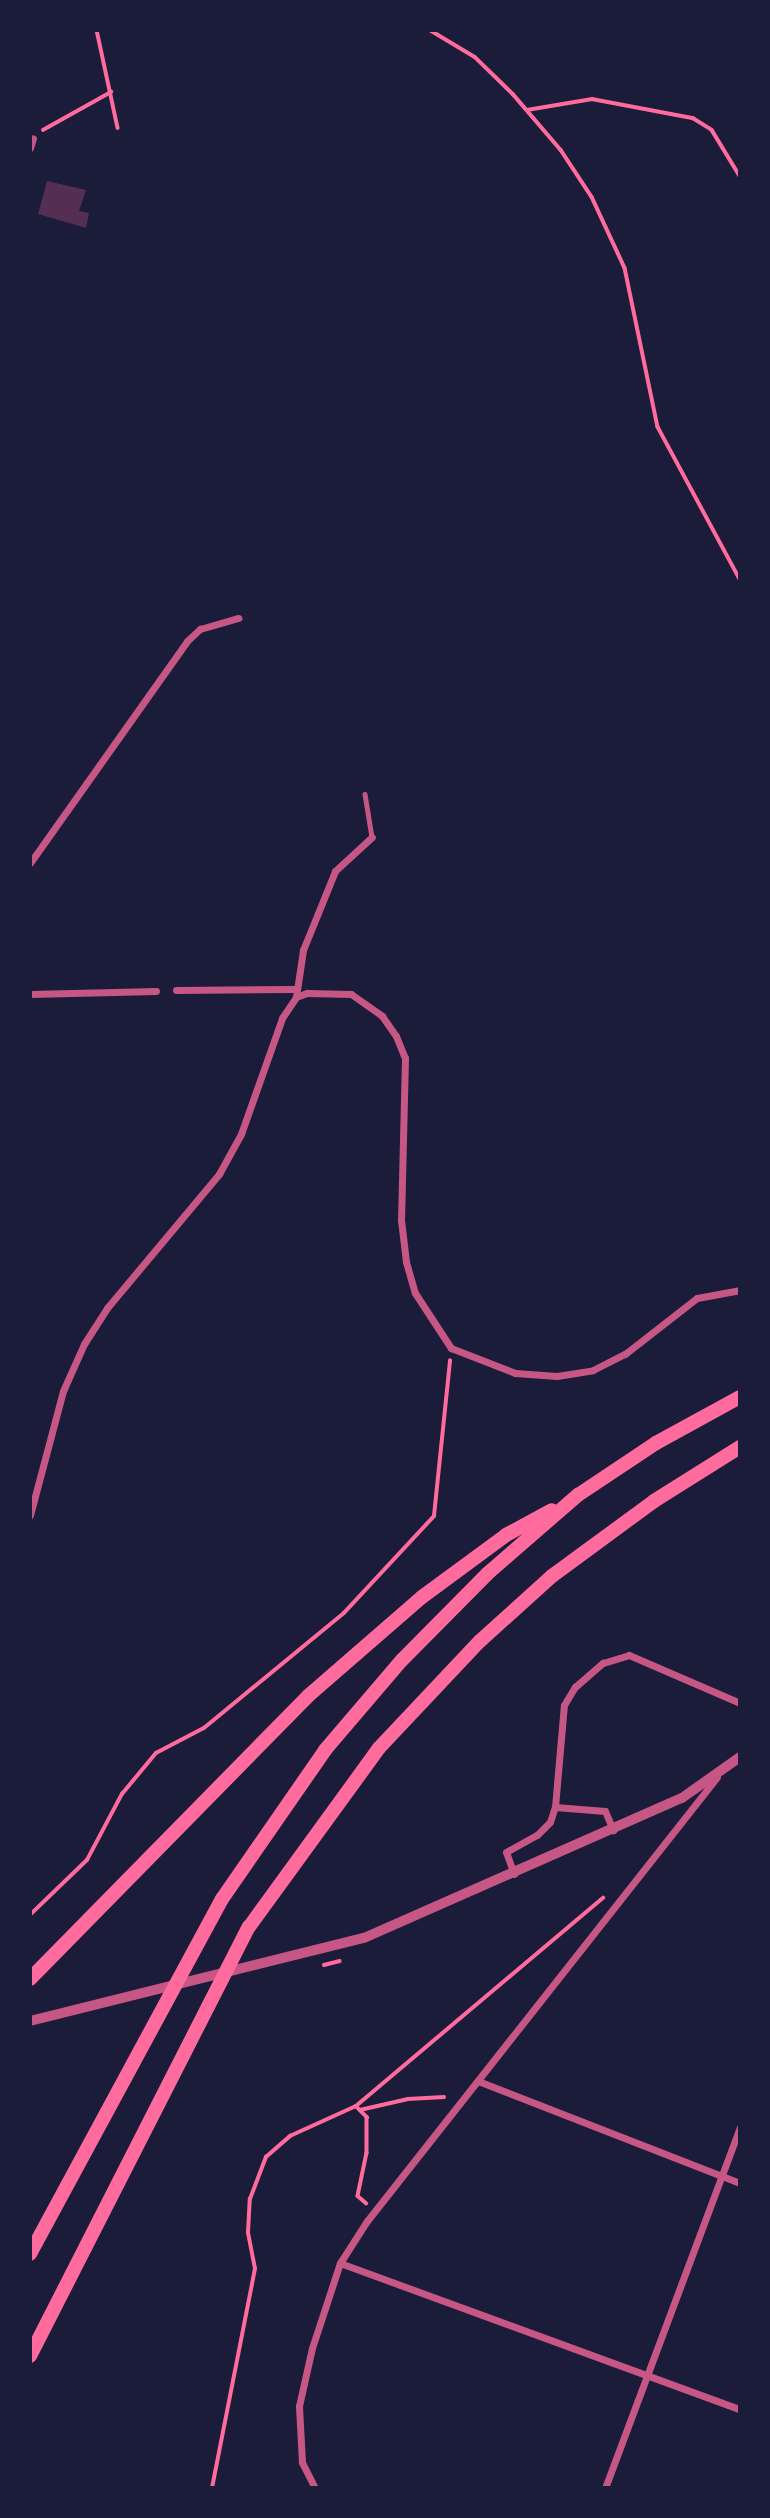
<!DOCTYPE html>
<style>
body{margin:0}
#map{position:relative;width:770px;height:2518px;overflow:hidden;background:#1b1b3a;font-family:"Exo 2",sans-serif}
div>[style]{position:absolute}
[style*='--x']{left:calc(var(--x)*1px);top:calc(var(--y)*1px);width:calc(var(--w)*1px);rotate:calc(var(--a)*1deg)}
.building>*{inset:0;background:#542f53}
.path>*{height:3.5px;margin:-1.75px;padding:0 1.75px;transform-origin:1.75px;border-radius:1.75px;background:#ff6b9d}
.service>*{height:4.5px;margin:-2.25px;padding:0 2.25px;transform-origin:2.25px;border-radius:2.25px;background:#c65784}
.minor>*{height:7px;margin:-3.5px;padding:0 3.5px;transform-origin:3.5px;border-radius:3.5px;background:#c65784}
.tertiary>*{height:10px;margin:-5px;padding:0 5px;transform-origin:5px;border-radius:5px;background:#c65784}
.motorway>*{height:14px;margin:-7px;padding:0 7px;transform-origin:7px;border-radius:7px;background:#ff6b9d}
span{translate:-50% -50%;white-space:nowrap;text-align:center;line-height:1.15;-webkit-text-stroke:5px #1b1b3a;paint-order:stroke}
.frame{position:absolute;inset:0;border:32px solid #1b1b3a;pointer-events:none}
</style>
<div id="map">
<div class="building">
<i style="clip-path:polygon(47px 181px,86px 190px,79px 211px,89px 213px,86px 228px,38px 214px)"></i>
</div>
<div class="path">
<i style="--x:97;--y:30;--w:100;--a:77.9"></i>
<i style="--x:430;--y:30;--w:52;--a:31"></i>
<i style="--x:475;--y:57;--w:53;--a:44.2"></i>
<i style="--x:513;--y:94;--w:74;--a:49.4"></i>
<i style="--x:561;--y:150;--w:56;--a:56.6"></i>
<i style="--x:592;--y:197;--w:78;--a:65.1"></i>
<i style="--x:625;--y:268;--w:162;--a:78.3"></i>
<i style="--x:658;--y:427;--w:173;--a:61.7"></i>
<i style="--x:527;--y:110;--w:66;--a:-9.6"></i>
<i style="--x:592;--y:99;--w:103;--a:10.7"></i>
<i style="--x:693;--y:118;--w:22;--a:32"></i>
<i style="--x:712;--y:130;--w:54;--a:58.7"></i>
<i style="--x:43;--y:130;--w:78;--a:-29.2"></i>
<i style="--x:30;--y:1915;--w:79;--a:-44"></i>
<i style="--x:87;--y:1860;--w:75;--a:-62.1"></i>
<i style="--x:122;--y:1794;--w:53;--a:-50.3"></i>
<i style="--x:156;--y:1753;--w:54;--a:-27.5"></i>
<i style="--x:204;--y:1728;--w:181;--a:-39.4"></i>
<i style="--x:344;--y:1613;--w:132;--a:-47.1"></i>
<i style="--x:434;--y:1516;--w:156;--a:-84.1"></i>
<i style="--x:324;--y:1965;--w:16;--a:-14"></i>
<i style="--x:356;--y:2106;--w:323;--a:-40.1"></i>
<i style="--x:360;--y:2110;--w:49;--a:-12.9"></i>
<i style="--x:408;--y:2099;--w:36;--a:-3"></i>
<i style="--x:212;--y:2488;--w:223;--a:-78.9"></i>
<i style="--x:255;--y:2269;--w:37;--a:-101"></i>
<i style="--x:248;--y:2233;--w:34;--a:-87"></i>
<i style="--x:250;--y:2199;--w:45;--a:-69.1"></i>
<i style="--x:266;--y:2157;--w:32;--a:-41"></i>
<i style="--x:290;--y:2136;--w:72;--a:-24.4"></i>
<i style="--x:356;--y:2106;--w:16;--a:45"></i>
<i style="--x:367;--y:2117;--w:36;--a:90"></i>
<i style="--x:367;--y:2153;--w:44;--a:101.8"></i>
<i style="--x:358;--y:2196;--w:11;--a:41"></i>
</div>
<div class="service">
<i style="--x:365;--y:794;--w:44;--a:80.8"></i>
</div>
<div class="minor">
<i style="--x:30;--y:148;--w:10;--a:-73"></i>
<i style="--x:30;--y:863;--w:272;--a:-54.7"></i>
<i style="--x:187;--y:641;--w:18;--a:-43"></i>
<i style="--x:200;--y:629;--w:40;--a:-16"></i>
<i style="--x:176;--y:990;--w:120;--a:-0.5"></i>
<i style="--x:30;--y:994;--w:126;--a:-1.4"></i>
<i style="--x:296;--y:997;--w:48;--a:-81.5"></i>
<i style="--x:303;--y:950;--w:85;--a:-67.9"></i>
<i style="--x:335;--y:871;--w:50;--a:-42.6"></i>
<i style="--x:30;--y:1515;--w:128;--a:-75.1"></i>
<i style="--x:63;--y:1391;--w:51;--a:-65.9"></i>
<i style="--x:84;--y:1344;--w:43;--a:-57.4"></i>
<i style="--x:107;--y:1308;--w:175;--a:-50.1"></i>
<i style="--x:219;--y:1174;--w:46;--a:-61.2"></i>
<i style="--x:241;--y:1134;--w:123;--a:-70.5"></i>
<i style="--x:282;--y:1018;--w:25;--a:-56"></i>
<i style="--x:296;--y:997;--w:12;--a:-20"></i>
<i style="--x:307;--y:993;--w:44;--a:1.3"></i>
<i style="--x:351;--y:994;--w:38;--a:35"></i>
<i style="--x:382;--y:1016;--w:24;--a:55"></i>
<i style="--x:396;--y:1036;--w:24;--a:68"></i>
<i style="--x:405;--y:1058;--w:162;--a:91.4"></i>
<i style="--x:401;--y:1220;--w:42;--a:83.2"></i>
<i style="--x:406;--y:1262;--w:32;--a:74"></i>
<i style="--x:415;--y:1293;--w:66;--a:56.8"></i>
<i style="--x:451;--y:1348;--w:69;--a:21.3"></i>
<i style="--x:515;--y:1373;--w:42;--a:4.1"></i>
<i style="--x:557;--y:1376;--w:36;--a:-9"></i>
<i style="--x:593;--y:1370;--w:36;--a:-27"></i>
<i style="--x:625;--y:1354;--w:91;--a:-37.9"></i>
<i style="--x:697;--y:1298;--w:44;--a:-10.5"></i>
<i style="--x:555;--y:1807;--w:50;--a:4.6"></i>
<i style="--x:605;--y:1811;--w:21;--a:67"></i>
<i style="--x:514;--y:1874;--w:23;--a:-110"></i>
<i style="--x:506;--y:1852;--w:35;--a:-29"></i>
<i style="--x:537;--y:1835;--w:18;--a:-45"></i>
<i style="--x:550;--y:1822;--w:16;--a:-72"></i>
<i style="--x:555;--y:1807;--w:102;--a:-85"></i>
<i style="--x:564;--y:1705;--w:21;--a:-59"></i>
<i style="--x:575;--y:1687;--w:37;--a:-41"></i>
<i style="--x:603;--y:1663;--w:27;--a:-17"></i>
<i style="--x:629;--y:1655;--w:121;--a:23.4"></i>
<i style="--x:478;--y:2081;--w:281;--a:21.3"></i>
<i style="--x:340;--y:2263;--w:426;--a:20.1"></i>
<i style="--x:315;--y:2488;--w:29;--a:-117"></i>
<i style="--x:302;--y:2462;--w:56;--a:-93.1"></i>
<i style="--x:299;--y:2406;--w:59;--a:-77.4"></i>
<i style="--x:312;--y:2348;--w:89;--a:-71.8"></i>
<i style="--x:340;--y:2263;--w:50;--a:-57.3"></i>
<i style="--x:367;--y:2221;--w:565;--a:-51.75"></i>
<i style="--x:605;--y:2488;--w:385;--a:-69.5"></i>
</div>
<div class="tertiary">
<i style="--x:30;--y:2021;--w:344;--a:-14"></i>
<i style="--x:364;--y:1938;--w:347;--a:-23.8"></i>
<i style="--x:682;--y:1798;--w:71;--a:-35.3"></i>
</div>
<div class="motorway">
<i style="--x:30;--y:1979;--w:397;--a:-45.5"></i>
<i style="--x:308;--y:1696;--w:151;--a:-41"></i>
<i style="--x:422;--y:1597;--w:104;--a:-36.4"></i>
<i style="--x:506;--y:1535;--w:52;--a:-28.5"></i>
<i style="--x:30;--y:2254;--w:404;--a:-61.6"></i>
<i style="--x:222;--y:1899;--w:181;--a:-55.3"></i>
<i style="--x:325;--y:1750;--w:118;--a:-49.5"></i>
<i style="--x:402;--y:1660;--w:121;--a:-45.3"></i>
<i style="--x:487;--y:1574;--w:121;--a:-41"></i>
<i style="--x:578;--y:1495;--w:94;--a:-33.7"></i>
<i style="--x:656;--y:1443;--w:96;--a:-28.7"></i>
<i style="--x:30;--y:2356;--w:482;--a:-63"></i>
<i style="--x:249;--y:1927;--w:221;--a:-54"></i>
<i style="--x:379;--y:1748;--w:147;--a:-46.7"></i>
<i style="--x:480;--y:1641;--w:97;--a:-42.1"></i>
<i style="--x:552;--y:1576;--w:127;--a:-36.3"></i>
<i style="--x:654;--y:1501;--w:102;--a:-32.1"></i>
</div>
<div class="frame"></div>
</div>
